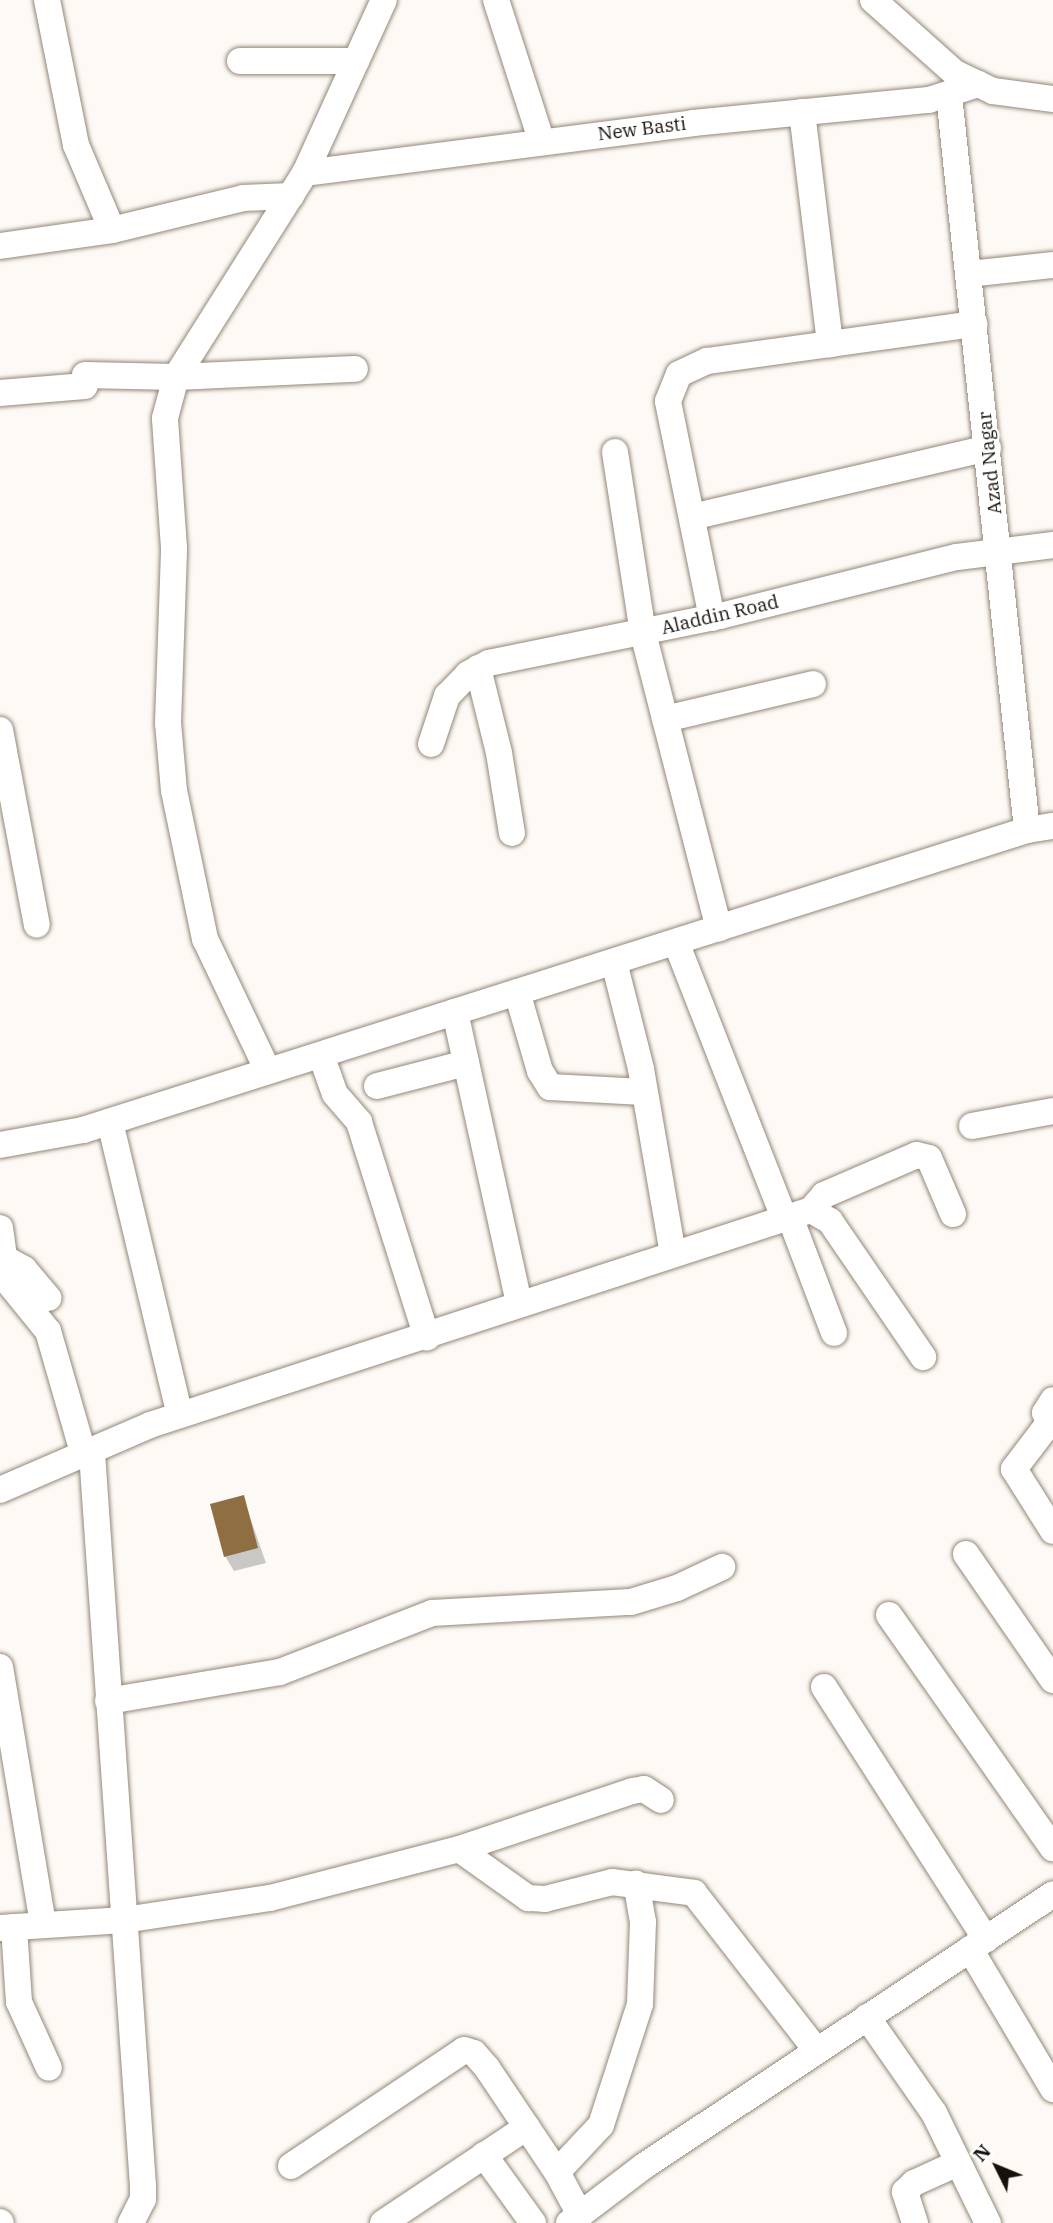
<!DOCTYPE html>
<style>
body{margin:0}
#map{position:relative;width:1053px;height:2223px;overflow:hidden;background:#fdfaf6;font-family:"IBM Plex Serif",serif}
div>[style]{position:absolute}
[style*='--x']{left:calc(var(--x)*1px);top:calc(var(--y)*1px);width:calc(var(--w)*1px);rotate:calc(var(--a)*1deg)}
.shadow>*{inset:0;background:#0003}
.building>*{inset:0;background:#8f6e43}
.roads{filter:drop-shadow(0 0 2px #948776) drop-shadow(0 0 2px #948776)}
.minor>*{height:26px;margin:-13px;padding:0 13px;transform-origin:13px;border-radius:13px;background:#fff}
span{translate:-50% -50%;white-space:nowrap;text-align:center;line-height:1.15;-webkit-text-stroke:5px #fff;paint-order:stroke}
.street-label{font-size:19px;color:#16110b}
.north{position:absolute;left:962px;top:2132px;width:70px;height:70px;-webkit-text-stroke:5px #fff;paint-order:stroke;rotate:313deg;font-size:19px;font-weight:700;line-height:28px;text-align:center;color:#16110b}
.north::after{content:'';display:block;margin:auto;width:24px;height:32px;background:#16110b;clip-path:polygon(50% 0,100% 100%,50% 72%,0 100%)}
</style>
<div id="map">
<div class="shadow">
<i style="clip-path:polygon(243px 1497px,266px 1563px,234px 1571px,225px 1556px)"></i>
</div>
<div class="building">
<i style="clip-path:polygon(244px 1495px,258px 1548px,224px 1557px,210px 1504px)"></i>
</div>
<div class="roads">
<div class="minor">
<i style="--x:47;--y:0;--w:148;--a:78.7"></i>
<i style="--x:76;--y:145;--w:92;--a:67"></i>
<i style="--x:496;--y:0;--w:149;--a:72.1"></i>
<i style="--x:873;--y:0;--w:110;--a:41.7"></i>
<i style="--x:955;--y:73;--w:42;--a:25.3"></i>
<i style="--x:993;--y:91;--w:61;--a:7.6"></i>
<i style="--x:240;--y:61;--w:116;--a:0"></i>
<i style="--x:949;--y:95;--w:739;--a:83.94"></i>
<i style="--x:802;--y:112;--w:234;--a:83.1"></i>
<i style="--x:305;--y:173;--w:391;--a:-7.3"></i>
<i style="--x:693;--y:123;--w:237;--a:-5.6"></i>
<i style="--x:929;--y:100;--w:52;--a:-18.1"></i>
<i style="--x:0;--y:246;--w:113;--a:-8.1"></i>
<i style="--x:112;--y:230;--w:135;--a:-13.7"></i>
<i style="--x:243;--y:198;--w:48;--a:-2.4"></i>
<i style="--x:969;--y:274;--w:84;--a:-6.1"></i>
<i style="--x:85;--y:375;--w:91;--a:1.3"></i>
<i style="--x:176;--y:377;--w:179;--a:-2.6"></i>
<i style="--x:0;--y:393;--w:85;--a:-4.7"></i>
<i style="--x:615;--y:452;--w:183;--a:81.2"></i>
<i style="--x:643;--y:633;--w:305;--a:75.6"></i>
<i style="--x:692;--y:517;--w:304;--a:-13.1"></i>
<i style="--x:712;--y:618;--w:221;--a:-101.5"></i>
<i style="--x:668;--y:401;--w:29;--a:-68"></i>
<i style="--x:679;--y:374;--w:31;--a:-25"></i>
<i style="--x:707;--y:361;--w:270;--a:-7.9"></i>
<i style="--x:478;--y:668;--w:88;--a:76.1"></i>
<i style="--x:499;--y:753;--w:81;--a:80.8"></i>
<i style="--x:665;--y:719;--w:152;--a:-13.3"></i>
<i style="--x:0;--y:730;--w:198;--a:79.3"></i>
<i style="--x:431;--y:744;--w:51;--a:-71.6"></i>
<i style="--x:447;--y:696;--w:30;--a:-46"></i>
<i style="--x:468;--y:674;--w:24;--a:-28"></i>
<i style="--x:489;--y:663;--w:236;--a:-11.5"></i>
<i style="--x:720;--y:616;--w:244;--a:-14"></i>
<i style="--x:957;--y:557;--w:97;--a:-7.1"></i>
<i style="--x:676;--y:942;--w:296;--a:68.6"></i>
<i style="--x:614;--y:962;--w:110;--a:75.8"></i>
<i style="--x:641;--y:1069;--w:188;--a:80.2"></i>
<i style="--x:517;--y:992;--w:82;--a:73.8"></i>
<i style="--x:540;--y:1071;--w:19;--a:58"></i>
<i style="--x:550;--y:1087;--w:93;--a:3.1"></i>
<i style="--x:455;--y:1012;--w:299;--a:77.6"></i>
<i style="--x:321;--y:1055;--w:41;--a:70.3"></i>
<i style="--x:335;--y:1094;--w:37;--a:49"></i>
<i style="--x:359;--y:1122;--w:226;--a:72.5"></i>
<i style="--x:268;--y:1071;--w:146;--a:-115.5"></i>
<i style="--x:205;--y:939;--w:151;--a:-101.8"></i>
<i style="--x:174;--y:791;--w:68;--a:-95"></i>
<i style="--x:168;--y:723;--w:175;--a:-88"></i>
<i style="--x:174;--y:548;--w:130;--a:-94"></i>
<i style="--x:165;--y:418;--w:42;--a:-75"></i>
<i style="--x:176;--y:377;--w:241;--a:-57.7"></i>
<i style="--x:305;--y:173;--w:190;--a:-65.5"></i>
<i style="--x:377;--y:1086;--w:92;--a:-14.5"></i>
<i style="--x:110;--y:1122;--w:301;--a:76.6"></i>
<i style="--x:972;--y:1126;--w:82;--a:-10.5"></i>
<i style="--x:0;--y:1145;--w:84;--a:-10.2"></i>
<i style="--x:83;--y:1130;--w:991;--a:-17.63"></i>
<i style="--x:1027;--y:830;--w:26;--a:-9"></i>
<i style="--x:811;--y:1210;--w:20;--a:-49"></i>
<i style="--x:824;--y:1195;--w:101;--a:-23.3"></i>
<i style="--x:917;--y:1155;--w:12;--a:14"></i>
<i style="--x:929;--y:1158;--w:61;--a:66.8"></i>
<i style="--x:790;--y:1217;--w:124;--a:69.2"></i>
<i style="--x:0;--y:1228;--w:30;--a:82"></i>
<i style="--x:4;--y:1258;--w:11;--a:112"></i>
<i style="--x:4;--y:1258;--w:23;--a:29"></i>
<i style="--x:24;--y:1269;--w:38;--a:50"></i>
<i style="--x:0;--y:1272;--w:76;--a:50.9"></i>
<i style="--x:48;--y:1331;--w:130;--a:73.9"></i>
<i style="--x:1052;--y:1424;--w:13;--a:-122"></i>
<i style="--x:1045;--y:1413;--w:15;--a:-58"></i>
<i style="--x:1053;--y:1424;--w:8;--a:157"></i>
<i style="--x:1046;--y:1427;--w:53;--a:127.3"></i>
<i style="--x:1014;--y:1469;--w:73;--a:57.8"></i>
<i style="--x:92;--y:1453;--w:735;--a:86.02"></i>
<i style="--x:143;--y:2186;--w:13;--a:90"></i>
<i style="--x:143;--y:2199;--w:27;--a:117"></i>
<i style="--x:0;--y:1490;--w:163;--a:-23.4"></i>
<i style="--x:150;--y:1425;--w:695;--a:-18.02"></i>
<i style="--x:811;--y:1210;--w:22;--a:30"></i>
<i style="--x:830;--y:1221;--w:165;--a:55.6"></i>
<i style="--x:966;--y:1554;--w:153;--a:55.4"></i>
<i style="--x:889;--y:1615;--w:285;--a:54.9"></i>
<i style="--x:0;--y:1667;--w:261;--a:80.5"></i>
<i style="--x:824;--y:1687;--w:300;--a:57.3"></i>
<i style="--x:108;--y:1701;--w:174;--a:-9.6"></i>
<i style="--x:280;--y:1672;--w:163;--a:-21.2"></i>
<i style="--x:432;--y:1613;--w:199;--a:-3.2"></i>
<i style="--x:631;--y:1602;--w:48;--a:-16.9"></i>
<i style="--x:677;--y:1588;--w:50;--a:-25"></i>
<i style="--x:459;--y:1849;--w:182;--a:-18.5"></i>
<i style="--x:632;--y:1791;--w:12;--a:-9"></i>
<i style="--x:644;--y:1789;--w:20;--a:33"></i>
<i style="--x:14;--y:1927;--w:75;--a:86.2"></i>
<i style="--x:19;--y:2002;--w:72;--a:65.6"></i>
<i style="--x:0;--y:1928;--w:124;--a:-3.7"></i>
<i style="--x:124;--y:1920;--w:148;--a:-8.6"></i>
<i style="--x:270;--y:1898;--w:195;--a:-14.5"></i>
<i style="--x:459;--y:1849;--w:85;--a:35.4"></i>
<i style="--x:528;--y:1898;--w:17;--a:3"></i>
<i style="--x:545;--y:1899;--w:69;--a:-14.2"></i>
<i style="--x:612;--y:1882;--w:83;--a:7.6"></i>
<i style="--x:694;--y:1893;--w:200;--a:52.1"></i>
<i style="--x:970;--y:1949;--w:163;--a:59.3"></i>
<i style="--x:867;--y:2017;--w:117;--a:55.1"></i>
<i style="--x:934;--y:2113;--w:123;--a:63.9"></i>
<i style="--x:484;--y:2155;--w:84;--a:54.2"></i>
<i style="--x:291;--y:2166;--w:208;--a:-33.8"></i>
<i style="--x:464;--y:2050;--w:10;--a:17"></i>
<i style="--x:474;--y:2053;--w:20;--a:49"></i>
<i style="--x:487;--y:2068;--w:125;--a:56.1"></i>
<i style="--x:557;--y:2172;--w:49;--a:61.9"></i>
<i style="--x:557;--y:2172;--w:64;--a:-46.9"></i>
<i style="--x:601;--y:2125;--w:127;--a:-72.1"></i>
<i style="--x:640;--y:2004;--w:82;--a:-87.9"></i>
<i style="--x:643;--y:1922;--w:39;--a:-100"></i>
<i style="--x:0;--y:2222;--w:1;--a:45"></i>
<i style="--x:383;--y:2223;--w:173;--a:-33.7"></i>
<i style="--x:569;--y:2223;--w:94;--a:-37.2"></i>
<i style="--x:644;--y:2166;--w:491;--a:-33.6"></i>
<i style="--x:915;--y:2223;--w:33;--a:-108"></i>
<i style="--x:905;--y:2192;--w:13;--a:-45"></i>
<i style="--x:914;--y:2183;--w:48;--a:-24.4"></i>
</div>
</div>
<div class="street-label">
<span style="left:642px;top:129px;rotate:-7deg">New Basti</span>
<span style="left:990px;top:463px;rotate:-96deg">Azad Nagar</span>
<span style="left:720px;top:615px;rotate:-13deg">Aladdin Road</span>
</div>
<div class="north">N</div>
</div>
